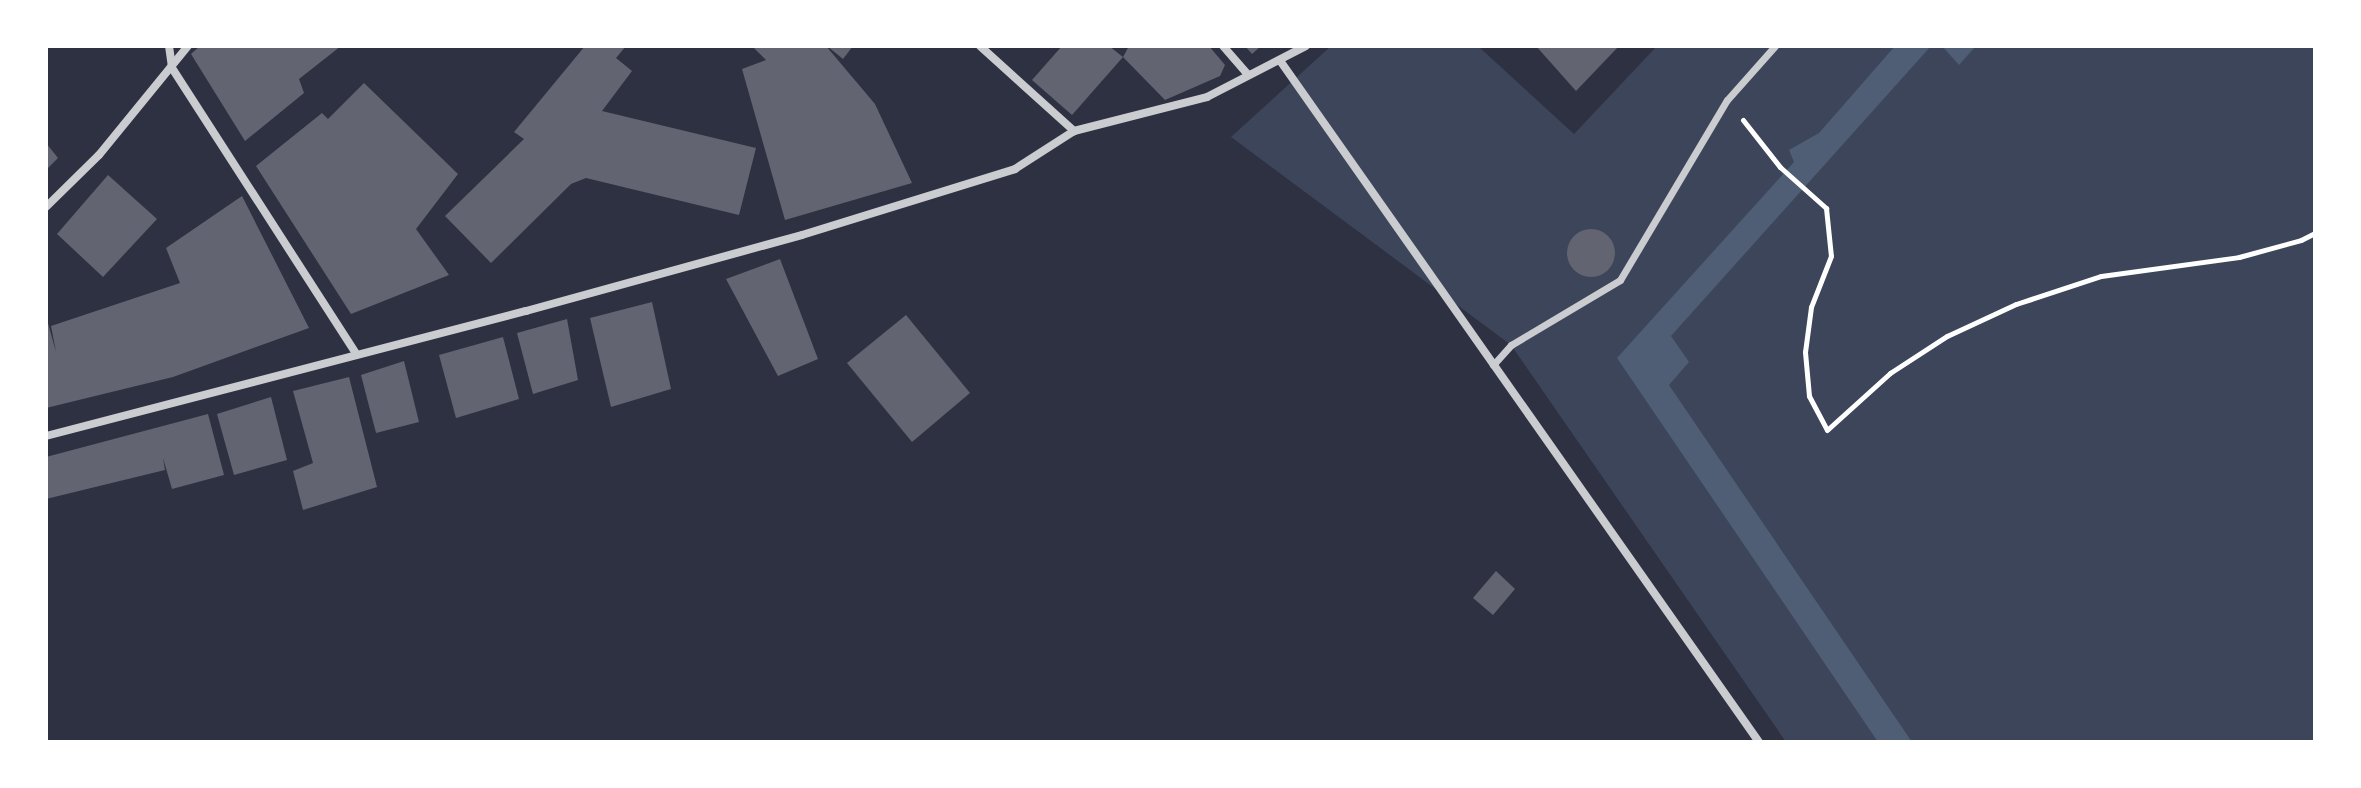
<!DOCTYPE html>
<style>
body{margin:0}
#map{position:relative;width:2361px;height:788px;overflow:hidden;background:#2d3142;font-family:Manrope,sans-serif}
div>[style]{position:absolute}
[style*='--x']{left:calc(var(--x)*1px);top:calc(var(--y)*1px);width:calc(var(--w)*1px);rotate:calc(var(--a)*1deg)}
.green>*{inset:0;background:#3c4559}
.water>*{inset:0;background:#4f5d75}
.building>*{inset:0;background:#626471}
.round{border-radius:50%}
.path>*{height:5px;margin:-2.5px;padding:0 2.5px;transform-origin:2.5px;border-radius:2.5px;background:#fff}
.pedestrian>*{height:7px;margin:-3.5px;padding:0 3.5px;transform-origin:3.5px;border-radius:3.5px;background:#caccd0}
.minor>*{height:8px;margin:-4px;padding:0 4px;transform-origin:4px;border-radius:4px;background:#caccd0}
span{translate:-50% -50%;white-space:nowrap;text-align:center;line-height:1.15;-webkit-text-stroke:8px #fff;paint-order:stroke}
.frame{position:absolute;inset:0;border:48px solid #fff;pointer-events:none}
</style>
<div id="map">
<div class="green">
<i style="clip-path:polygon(1331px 46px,1478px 46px,1574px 134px,1657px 46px,2315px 46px,2315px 742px,1786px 742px,1511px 345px,1231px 137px)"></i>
</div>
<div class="water">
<i style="clip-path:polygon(1895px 46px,1931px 46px,1671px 336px,1689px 362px,1669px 385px,1912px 742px,1878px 742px,1617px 358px,1794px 162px,1789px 150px,1819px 133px)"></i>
<i style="clip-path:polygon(1942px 46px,1976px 46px,1959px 65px)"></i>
</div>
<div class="building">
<i style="clip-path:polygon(200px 46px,341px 46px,299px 79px,304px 93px,245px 141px,191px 54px)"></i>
<i style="clip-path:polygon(585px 46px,626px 46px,616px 58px,632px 71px,602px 111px,756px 148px,739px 215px,586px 178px,571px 184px,491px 263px,445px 216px,524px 139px,514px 132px)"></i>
<i style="clip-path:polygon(752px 46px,826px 46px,875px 104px,912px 183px,785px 220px,742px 69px,766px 60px)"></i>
<i style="clip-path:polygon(827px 46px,853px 46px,843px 59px)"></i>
<i style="clip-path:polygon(1062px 46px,1109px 46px,1123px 57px,1129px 46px,1209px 46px,1225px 65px,1220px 76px,1165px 100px,1123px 57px,1072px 115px,1032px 80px)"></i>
<i style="clip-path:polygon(1245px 46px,1261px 46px,1252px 54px)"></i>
<i style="clip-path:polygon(1536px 46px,1619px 46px,1576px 91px)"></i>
<i style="clip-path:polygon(364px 83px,458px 174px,416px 229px,449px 275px,351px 314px,256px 166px,322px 113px,328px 119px)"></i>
<i style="clip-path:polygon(46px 143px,58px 158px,46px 170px)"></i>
<i style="clip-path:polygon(108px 175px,157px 219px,103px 277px,57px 234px)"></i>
<i style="clip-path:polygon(242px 196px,309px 328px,173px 377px,46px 408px,46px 316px,56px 352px,51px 326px,180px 283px,166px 248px)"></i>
<i class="round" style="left:1567px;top:229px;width:48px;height:48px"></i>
<i style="clip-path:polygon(780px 259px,818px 359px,778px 376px,726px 279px)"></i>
<i style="clip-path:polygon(652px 302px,671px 389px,611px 407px,590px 318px)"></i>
<i style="clip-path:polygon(906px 315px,970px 393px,912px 442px,847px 363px)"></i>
<i style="clip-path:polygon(567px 319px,578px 380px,533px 394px,517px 333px)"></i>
<i style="clip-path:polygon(503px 337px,519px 399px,456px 418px,439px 355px)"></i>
<i style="clip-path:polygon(404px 361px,419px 422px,376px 433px,361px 375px)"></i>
<i style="clip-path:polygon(349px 377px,377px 487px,303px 510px,293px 471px,313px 463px,293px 391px)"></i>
<i style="clip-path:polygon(271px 397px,287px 460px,234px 475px,217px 414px)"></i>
<i style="clip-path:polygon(208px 414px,224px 475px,172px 489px,163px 458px,165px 470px,46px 499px,46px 457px)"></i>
<i style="clip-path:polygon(1496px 571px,1515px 589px,1493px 615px,1473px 598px)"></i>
</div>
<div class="path">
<i style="--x:1743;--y:120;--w:60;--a:51.8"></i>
<i style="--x:1780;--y:167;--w:62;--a:41.7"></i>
<i style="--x:1826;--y:208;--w:48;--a:84.1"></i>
<i style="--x:1831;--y:256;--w:55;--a:111.4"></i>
<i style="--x:1811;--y:307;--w:45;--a:97.6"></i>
<i style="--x:1805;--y:352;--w:44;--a:84.8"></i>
<i style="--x:1809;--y:396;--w:38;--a:62"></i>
<i style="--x:1827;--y:430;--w:85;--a:-42.1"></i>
<i style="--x:1890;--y:373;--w:68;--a:-33"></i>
<i style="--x:1947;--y:336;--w:76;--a:-24.9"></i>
<i style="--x:2016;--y:304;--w:89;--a:-18.2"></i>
<i style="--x:2101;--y:276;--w:139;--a:-7.8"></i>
<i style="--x:2239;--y:257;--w:64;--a:-15.3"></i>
<i style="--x:2301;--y:240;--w:16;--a:-27"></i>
</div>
<div class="pedestrian">
<i style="--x:1493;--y:365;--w:27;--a:-48"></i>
<i style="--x:1511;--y:345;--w:127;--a:-30.8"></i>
<i style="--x:1620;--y:280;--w:209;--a:-59.3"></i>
<i style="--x:1727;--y:100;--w:72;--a:-48.4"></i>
</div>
<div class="minor">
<i style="--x:169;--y:46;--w:22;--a:82"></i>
<i style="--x:172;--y:68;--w:341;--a:57.2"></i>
<i style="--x:980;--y:46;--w:127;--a:42.1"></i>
<i style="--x:1223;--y:46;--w:38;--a:49"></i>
<i style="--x:1281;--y:62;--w:831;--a:54.9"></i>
<i style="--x:46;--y:207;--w:74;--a:-44.5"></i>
<i style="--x:99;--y:155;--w:141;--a:-50.8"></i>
<i style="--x:46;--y:436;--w:496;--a:-14.6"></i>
<i style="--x:526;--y:311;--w:286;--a:-15.4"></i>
<i style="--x:802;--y:235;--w:223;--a:-17.2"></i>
<i style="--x:1015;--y:169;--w:70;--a:-32.8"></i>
<i style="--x:1074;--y:131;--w:137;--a:-14.3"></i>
<i style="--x:1207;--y:97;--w:111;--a:-27.3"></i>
</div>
<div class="frame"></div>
</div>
